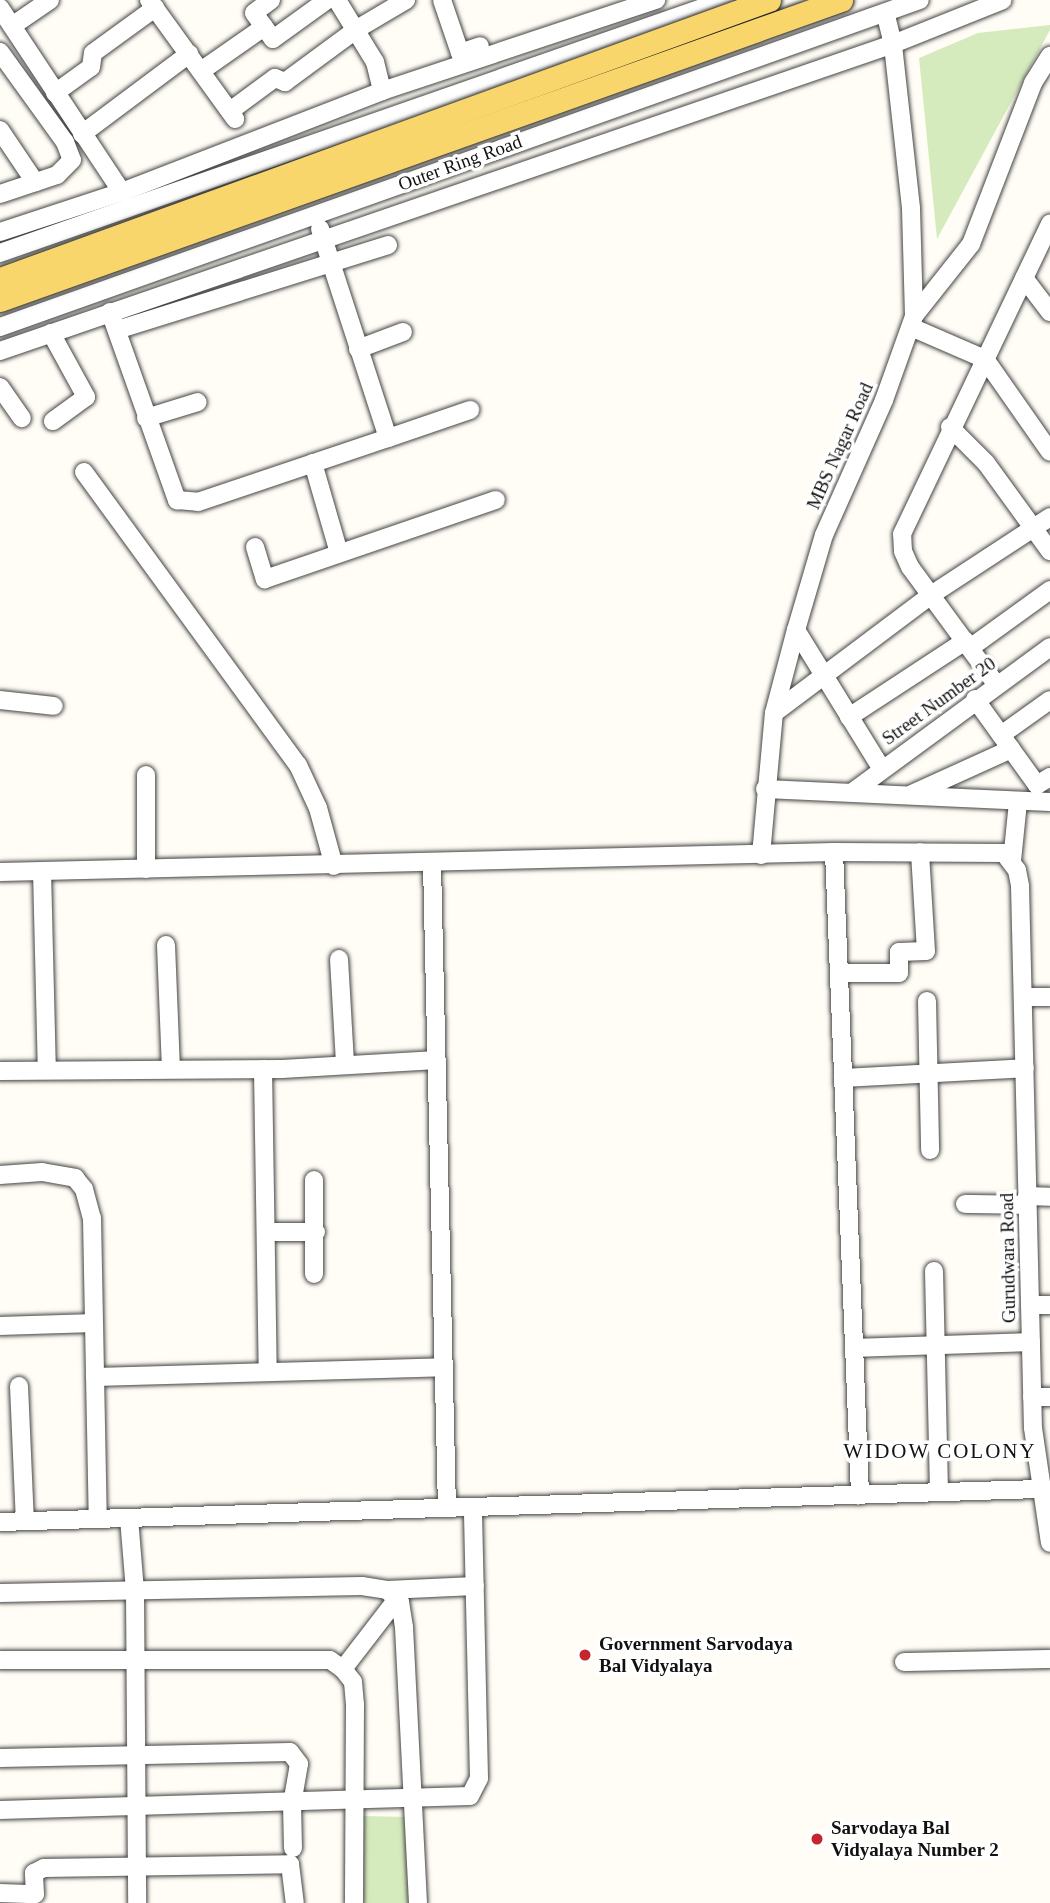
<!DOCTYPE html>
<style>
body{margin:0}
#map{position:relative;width:1050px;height:1903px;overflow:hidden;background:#fffdf5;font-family:Georgia,serif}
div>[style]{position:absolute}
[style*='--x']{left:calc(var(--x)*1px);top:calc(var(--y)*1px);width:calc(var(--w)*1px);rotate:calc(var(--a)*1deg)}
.green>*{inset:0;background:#d5ebbd}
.roads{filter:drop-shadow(0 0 2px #444) drop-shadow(0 0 2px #444)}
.minor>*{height:18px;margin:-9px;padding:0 9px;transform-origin:9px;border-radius:9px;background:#fff}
.bridges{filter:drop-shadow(0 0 2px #222) drop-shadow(0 0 2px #222)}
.major-bridge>*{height:23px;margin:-11.5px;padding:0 11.5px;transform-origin:11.5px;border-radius:11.5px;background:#f9d66b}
.dots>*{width:19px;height:19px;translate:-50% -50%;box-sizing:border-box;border:4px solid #fff;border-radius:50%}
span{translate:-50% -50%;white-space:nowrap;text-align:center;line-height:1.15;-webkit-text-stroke:7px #fff;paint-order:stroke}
.street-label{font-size:19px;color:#111}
.poi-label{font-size:19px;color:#111;font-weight:700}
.left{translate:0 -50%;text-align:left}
.neighbourhood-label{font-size:21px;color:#111;letter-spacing:2px}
</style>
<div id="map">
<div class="green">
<i style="clip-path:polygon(1050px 25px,1050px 30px,937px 239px,919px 58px,978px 33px)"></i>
<i style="clip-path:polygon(362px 1816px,408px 1817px,411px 1903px,364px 1903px)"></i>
</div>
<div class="roads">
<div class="minor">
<i style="--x:149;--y:0;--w:147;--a:54.1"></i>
<i style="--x:271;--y:0;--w:21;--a:143"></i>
<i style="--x:254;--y:13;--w:32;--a:54"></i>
<i style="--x:273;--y:39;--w:67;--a:-35.8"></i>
<i style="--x:337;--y:0;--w:73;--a:58.5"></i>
<i style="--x:375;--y:62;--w:30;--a:76"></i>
<i style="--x:442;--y:0;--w:56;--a:71.2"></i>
<i style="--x:460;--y:53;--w:21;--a:-19"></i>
<i style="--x:0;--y:8;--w:221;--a:56.5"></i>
<i style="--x:12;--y:26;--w:46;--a:-34.4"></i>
<i style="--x:0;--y:52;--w:111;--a:54.2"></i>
<i style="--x:65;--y:142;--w:19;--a:69"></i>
<i style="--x:72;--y:160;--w:21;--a:135"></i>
<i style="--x:57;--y:175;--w:60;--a:161.6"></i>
<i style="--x:201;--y:71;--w:77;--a:-34.9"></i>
<i style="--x:55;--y:93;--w:44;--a:-35.8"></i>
<i style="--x:91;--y:67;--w:14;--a:-82"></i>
<i style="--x:93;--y:53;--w:77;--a:-36"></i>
<i style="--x:230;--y:111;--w:56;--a:-36.3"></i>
<i style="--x:275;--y:78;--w:11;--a:22"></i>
<i style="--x:285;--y:82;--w:89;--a:-36.4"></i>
<i style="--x:357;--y:29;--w:57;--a:-30.6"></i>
<i style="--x:0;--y:130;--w:63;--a:56.1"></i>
<i style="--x:82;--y:134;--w:134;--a:-36.8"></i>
<i style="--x:0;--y:232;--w:128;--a:-18.2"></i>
<i style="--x:122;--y:192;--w:279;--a:-21.2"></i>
<i style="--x:382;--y:91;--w:289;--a:-18.4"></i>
<i style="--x:0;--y:253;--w:768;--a:-19.24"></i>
<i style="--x:1024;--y:278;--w:43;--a:52.6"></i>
<i style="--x:110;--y:312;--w:200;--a:70.4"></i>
<i style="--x:177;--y:500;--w:21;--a:5"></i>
<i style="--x:198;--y:502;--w:200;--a:-18.6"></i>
<i style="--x:388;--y:438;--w:220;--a:-108"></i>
<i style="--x:914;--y:316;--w:92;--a:-51.6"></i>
<i style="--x:971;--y:244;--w:173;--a:-68.9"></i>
<i style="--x:1033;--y:83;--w:32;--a:-58"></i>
<i style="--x:0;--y:327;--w:976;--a:-19.57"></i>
<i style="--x:911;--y:327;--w:81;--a:23.4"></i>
<i style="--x:985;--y:359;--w:113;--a:55"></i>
<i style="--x:117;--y:330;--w:284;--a:-17.4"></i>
<i style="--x:51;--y:333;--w:73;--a:61.3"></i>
<i style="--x:86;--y:397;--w:41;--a:144"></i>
<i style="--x:358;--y:349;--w:48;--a:-20.7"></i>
<i style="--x:0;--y:351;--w:944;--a:-18.97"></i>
<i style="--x:893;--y:44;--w:118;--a:-21.8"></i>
<i style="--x:0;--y:387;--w:38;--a:55"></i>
<i style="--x:146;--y:418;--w:54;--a:-17.1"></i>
<i style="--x:950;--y:427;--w:51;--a:45"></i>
<i style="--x:986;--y:463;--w:109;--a:54"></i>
<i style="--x:388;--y:438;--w:87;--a:-18.9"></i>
<i style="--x:313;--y:463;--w:94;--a:73.9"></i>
<i style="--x:84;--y:472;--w:363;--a:53.9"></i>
<i style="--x:298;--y:765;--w:47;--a:65.1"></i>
<i style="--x:318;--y:808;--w:60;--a:74.6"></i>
<i style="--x:255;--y:547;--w:34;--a:73"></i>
<i style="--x:265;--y:579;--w:244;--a:-18.9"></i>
<i style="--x:796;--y:630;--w:163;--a:58.3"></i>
<i style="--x:970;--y:648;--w:99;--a:-35.9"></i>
<i style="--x:996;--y:684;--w:145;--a:-126.3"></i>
<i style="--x:910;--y:567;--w:17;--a:-114"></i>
<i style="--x:903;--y:551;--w:17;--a:-93"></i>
<i style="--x:902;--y:534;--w:344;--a:-64.5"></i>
<i style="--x:975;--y:699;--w:106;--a:54.2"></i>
<i style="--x:1037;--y:785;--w:15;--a:-32"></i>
<i style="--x:0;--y:700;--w:54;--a:6.3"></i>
<i style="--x:774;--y:713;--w:196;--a:-36.9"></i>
<i style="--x:931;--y:595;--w:142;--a:-33.2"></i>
<i style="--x:849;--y:717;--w:139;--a:-33.2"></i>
<i style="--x:1001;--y:735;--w:60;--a:-35.5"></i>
<i style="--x:765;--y:789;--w:285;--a:2.6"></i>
<i style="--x:854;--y:791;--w:243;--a:-36.3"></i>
<i style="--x:912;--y:794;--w:109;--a:-24.4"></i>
<i style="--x:834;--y:852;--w:644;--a:87.68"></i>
<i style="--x:761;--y:855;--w:143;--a:-84.8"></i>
<i style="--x:774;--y:713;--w:86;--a:-75.2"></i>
<i style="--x:796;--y:630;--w:99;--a:-73.6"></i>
<i style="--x:824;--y:535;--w:148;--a:-66"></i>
<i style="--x:884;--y:400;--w:89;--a:-70.3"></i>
<i style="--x:914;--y:316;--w:108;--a:-91.6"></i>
<i style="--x:911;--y:208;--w:165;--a:-96.3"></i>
<i style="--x:893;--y:44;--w:32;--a:-104"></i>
<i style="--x:1012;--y:861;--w:59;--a:-84.2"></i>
<i style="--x:432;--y:864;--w:644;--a:88.67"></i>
<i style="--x:146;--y:869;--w:94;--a:-90"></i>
<i style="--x:42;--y:871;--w:199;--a:88.6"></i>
<i style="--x:0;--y:872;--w:834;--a:-1.37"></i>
<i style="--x:834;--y:852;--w:170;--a:0.3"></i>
<i style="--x:1004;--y:853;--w:21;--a:53"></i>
<i style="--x:1017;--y:870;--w:16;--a:79"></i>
<i style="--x:1020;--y:886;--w:542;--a:88.63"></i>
<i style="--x:1033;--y:1428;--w:116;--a:81.6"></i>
<i style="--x:166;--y:945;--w:124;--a:87.7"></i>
<i style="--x:339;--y:959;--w:105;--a:86.7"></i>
<i style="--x:839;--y:973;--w:60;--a:0"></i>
<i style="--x:899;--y:973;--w:21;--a:-90"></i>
<i style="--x:899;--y:952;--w:27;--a:-2"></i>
<i style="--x:926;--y:951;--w:99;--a:-93.5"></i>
<i style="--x:1024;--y:997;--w:26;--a:0"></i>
<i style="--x:927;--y:1001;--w:149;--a:88.8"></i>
<i style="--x:263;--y:1069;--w:303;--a:89.1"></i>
<i style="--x:0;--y:1071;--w:282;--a:-0.4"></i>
<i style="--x:282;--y:1069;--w:155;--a:-3.3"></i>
<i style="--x:843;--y:1078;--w:182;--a:-3.1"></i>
<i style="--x:0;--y:1175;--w:42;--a:-4.1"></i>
<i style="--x:42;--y:1172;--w:34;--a:10"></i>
<i style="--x:75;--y:1178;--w:14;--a:51"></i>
<i style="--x:84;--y:1189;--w:30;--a:75"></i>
<i style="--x:92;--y:1218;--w:301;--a:88.9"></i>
<i style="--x:1027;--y:1196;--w:23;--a:2"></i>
<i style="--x:965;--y:1204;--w:62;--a:0.9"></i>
<i style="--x:266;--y:1232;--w:50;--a:0"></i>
<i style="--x:934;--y:1271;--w:221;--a:88.7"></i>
<i style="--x:314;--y:1274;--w:94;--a:-90"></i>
<i style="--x:1030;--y:1305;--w:20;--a:0"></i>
<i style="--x:0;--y:1326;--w:94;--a:-1.8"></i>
<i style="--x:854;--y:1348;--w:177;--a:-1.9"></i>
<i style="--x:95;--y:1377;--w:349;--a:-1.6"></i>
<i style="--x:19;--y:1386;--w:135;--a:87.5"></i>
<i style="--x:1032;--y:1397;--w:18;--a:0"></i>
<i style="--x:129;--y:1518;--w:73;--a:85.3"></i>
<i style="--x:135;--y:1591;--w:312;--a:89.6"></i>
<i style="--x:0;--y:1522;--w:1041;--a:-1.82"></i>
<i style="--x:387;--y:1590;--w:88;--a:-2.6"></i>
<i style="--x:0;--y:1593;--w:362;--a:-1.1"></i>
<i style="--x:362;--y:1586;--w:25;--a:9"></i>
<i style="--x:387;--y:1590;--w:18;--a:43"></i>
<i style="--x:400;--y:1602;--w:25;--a:81"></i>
<i style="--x:404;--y:1627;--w:276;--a:87.1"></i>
<i style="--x:0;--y:1660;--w:330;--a:0"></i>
<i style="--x:330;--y:1660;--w:16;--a:35"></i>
<i style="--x:343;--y:1669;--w:16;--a:52"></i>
<i style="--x:353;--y:1682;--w:22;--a:85"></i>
<i style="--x:355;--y:1704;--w:199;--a:90.3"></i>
<i style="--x:904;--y:1662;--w:146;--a:-1.2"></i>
<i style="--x:343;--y:1669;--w:88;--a:-52.4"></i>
<i style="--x:0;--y:1758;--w:290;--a:-1.2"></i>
<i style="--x:290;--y:1752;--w:15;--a:53"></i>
<i style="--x:299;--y:1764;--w:41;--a:99.9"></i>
<i style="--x:292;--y:1804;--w:44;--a:88.7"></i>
<i style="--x:0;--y:1810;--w:470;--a:-1.7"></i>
<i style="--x:470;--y:1796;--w:20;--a:-63"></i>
<i style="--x:479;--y:1778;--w:271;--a:-91.3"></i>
<i style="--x:0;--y:1893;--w:35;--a:2"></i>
<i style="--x:35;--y:1894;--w:21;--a:-93"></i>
<i style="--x:34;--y:1873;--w:11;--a:-27"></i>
<i style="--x:44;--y:1868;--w:246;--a:-0.9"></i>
<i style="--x:290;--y:1864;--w:39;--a:83"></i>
</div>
</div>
<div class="bridges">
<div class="major-bridge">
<i style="--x:0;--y:279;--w:818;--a:-19.94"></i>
<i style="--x:0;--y:300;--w:893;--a:-19.63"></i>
</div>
</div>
<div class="dots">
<i style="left:585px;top:1655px;background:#c4262e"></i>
<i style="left:817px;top:1839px;background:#c4262e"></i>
</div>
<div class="street-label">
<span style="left:460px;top:163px;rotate:-20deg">Outer Ring Road</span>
<span style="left:840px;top:446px;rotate:-66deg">MBS Nagar Road</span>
<span style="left:939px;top:701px;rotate:-36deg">Street Number 20</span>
<span style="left:1008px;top:1258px;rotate:-91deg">Gurudwara Road</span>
</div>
<div class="poi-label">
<span class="left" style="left:599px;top:1655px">Government Sarvodaya<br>Bal Vidyalaya</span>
<span class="left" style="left:831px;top:1839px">Sarvodaya Bal<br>Vidyalaya Number 2</span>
</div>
<div class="neighbourhood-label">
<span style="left:940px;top:1451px">WIDOW COLONY</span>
</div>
</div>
